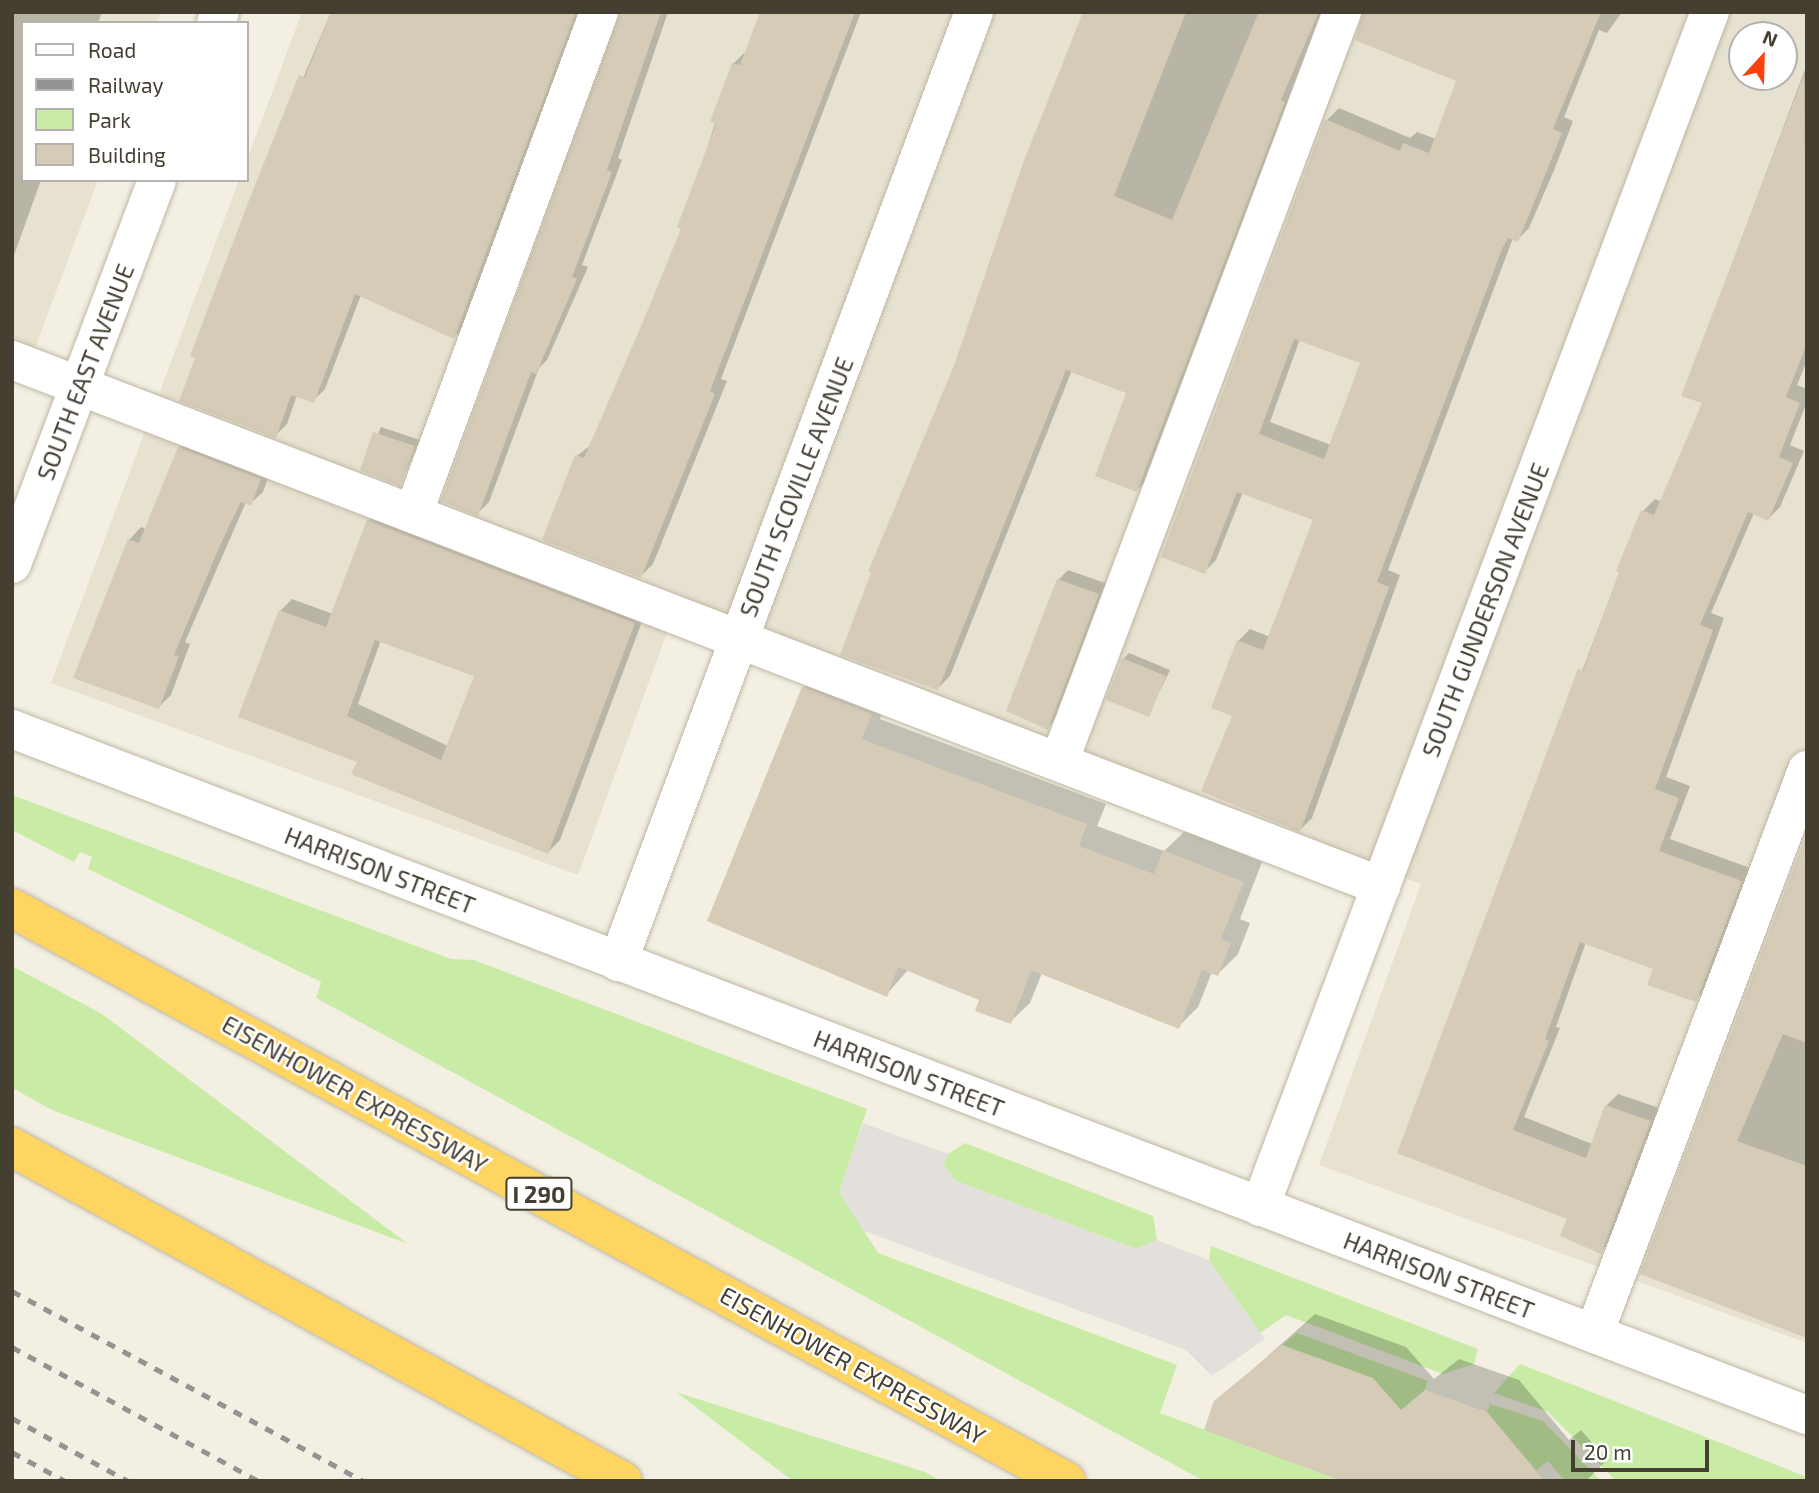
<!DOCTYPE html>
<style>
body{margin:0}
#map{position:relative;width:1819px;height:1493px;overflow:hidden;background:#f3efe2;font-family:"Exo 2",sans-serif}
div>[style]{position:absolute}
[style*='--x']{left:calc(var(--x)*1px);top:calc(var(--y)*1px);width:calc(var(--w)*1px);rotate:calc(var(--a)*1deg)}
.residential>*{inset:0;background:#e7e1d0}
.green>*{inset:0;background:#c8eca6}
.parking>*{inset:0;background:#e3e0db}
.shadow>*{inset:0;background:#0003}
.building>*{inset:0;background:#d5cbb7}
.roads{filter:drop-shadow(0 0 2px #bfb7a4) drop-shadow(0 0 2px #bfb7a4)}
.minor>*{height:38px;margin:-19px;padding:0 19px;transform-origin:19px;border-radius:19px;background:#fff}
.highway>*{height:38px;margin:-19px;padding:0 19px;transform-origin:19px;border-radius:19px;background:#ffd561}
.rail>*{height:5px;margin-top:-2.5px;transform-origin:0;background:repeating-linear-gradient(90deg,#939393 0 9px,transparent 0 18px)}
span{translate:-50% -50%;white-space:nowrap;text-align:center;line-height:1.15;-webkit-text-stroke:5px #fff;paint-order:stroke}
.shield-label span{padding:2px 5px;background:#fff;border:2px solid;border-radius:5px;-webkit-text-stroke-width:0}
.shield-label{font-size:23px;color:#453f32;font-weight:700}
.street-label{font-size:24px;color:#453f32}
.frame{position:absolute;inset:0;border:14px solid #453f32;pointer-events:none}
.legend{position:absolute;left:21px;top:21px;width:228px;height:161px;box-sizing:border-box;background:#fff;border:2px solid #b5b2ad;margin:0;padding:9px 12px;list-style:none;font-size:21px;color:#453f32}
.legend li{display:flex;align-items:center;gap:14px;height:35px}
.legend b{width:35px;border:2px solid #b5b2ad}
.north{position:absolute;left:1728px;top:21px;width:70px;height:70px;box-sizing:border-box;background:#fff;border:2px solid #b5b2ad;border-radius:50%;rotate:22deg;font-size:19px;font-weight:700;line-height:28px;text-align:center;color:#453f32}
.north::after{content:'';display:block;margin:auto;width:24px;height:32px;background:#ff420d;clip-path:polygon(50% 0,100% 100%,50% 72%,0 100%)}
.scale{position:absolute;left:1571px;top:1440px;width:138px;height:32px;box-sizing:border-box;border:4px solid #453f32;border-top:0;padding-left:9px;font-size:21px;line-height:24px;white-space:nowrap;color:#453f32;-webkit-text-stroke:5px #fff;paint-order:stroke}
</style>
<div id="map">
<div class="residential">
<i style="clip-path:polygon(12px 12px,161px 12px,157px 23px,23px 23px,23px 180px,98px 180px,29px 364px,12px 358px)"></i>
<i style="clip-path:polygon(evenodd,302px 12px,1807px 12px,1807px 1343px,1319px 1165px,1421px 884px,675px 611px,578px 875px,51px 683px,239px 180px,247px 180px,247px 160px,302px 12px,1742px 35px,1784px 35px,1784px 77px,1742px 77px,1742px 35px)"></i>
</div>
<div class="green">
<i style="clip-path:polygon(12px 795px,451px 959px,474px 960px,867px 1109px,839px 1192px,878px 1253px,1177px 1365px,1160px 1413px,1342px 1481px,1204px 1481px,316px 998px,321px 982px,88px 869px,92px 857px,80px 852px,74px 862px,12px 830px)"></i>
<i style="clip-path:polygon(12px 966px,102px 1014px,408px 1244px,52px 1110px,12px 1088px)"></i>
<i style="clip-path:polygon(965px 1143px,1153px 1216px,1157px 1240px,1136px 1249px,956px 1181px,943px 1165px,948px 1154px)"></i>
<i style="clip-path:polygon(1211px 1246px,1478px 1349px,1474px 1364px,1443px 1374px,1286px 1315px,1260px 1333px,1209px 1260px)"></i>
<i style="clip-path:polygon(1297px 1333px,1428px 1381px,1425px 1390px,1401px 1410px,1282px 1345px)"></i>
<i style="clip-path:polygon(1520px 1364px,1807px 1477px,1807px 1481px,1616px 1481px,1548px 1412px,1494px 1393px)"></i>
<i style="clip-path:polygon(676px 1392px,925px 1472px,941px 1481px,793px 1481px)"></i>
<i style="clip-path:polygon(1490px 1404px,1543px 1421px,1601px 1481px,1565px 1481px,1548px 1461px,1536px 1470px,1487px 1412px)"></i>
</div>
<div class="parking">
<i style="clip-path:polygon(863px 1123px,948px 1154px,943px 1165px,956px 1181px,1136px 1249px,1157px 1240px,1209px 1260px,1265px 1339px,1212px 1376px,1186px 1350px,864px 1231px,839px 1192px)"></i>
</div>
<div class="shadow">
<i style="clip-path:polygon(12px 12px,102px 12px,98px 23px,23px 23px,23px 180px,41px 180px,12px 261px)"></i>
<i style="clip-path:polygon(331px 12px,582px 12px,466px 325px,454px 337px,361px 295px,325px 389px,313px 401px,297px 395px,287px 424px,275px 436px,250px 204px)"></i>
<i style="clip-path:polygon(622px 12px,668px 12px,618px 158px,622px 160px,582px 265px,588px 267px,547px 360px,539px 368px,489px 502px,477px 514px)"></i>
<i style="clip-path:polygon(761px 12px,861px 12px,721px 379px,727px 381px,653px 564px,641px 576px,545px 539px,577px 456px,592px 444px,683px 228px,733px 64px,746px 51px)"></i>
<i style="clip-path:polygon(1083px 12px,1324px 12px,1149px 478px,1137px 490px,1128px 392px,1072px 370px,950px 676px,938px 688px,956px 364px)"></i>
<i style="clip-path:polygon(evenodd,1365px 12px,1622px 12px,1607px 33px,1599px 30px,1564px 117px,1573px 121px,1555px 168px,1529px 228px,1517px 240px,1513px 238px,1388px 570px,1400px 575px,1312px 818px,1300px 830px,1234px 715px,1238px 641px,1250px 629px,1270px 637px,1316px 519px,1243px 492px,1216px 560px,1204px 572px,1327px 120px,1339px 108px,1410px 138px,1417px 132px,1436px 139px,1458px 80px,1365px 12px,1300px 339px,1362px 362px,1331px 445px,1270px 422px,1300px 339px)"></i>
<i style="clip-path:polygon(1807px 64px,1807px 360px,1797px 385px,1807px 389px,1807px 402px,1790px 445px,1804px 451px,1780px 507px,1768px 519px,1754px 513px,1711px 613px,1724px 618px,1666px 777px,1690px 786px,1670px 839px,1753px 869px,1708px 988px,1695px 1000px,1655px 968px,1586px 942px,1556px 1027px,1560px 1028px,1524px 1117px,1592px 1144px,1606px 1106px,1618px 1094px,1662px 1109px,1613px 1240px,1600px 1252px,1570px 1218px,1399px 1152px,1643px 511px,1655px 499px,1662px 502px,1704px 402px,1683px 395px)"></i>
<i style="clip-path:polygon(381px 427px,420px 440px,400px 484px,362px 469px)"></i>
<i style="clip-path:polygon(192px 436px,272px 466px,263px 492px,250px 504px,246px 502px,185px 642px,190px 644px,171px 695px,159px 707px,129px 540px,141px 527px,146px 529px,179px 448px)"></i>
<i style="clip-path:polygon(evenodd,380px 509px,646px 611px,560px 840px,548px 852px,359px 761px,280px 611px,292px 599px,333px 614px,368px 521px,380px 509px,381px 640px,476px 675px,448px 746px,358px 704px,381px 640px)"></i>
<i style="clip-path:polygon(1068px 570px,1108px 584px,1057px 717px,1047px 728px,1058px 580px)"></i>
<i style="clip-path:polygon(1129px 653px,1170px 670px,1148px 715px,1123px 659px)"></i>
<i style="clip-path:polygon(823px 668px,891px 694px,880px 719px,1106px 804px,1097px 826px,1164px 851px,1185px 831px,1262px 862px,1240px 919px,1250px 923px,1238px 954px,1218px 974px,1212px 972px,1198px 1007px,1178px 1027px,1042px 973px,1030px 1003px,1010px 1022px,981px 999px,908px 970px,886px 995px,803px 688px)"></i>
<i style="clip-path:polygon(1807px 838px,1807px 1336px,1642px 1273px)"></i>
<i style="clip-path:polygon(1315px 1314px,1406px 1347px,1434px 1379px,1459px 1359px,1519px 1380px,1569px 1440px,1581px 1430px,1607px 1460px,1586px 1481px,1346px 1481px,1216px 1402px)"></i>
</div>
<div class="building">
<i style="clip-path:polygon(331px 12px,576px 12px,454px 339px,355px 294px,314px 403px,291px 395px,276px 438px,179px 401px,195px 358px,190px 356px,248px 203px,299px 75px,305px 77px)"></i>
<i style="clip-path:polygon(620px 12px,661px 12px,607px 170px,612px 172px,572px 277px,577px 279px,536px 374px,531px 372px,478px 516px,441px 501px)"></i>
<i style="clip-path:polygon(760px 12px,855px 12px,710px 391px,715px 394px,641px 578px,542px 540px,575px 455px,584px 458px,642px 324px,681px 229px,677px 227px,716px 124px,710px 122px,732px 63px,740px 65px)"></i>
<i style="clip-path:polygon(1083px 12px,1186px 12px,1114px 196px,1172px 220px,1259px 12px,1319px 12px,1281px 100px,1285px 102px,1137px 492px,1095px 476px,1126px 393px,1066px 370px,938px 690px,840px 655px,871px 573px,868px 572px,955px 363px,1023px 163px)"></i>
<i style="clip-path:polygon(evenodd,1363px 12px,1601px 12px,1553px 129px,1562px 133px,1518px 242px,1508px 238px,1502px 249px,1377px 582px,1389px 587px,1300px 832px,1201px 791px,1232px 716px,1211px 708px,1237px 640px,1263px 650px,1313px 520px,1237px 492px,1205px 574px,1161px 557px,1325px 119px,1400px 151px,1403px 143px,1429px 153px,1456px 81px,1355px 40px,1363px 12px,1294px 339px,1360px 363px,1324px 459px,1259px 434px,1294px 339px)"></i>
<i style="clip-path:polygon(1804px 75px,1807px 343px,1786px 397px,1800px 403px,1779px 457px,1793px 463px,1768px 521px,1748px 512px,1700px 625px,1713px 630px,1655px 789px,1679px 798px,1659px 851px,1742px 881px,1696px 1002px,1647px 985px,1653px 969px,1580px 942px,1545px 1039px,1549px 1041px,1513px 1130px,1586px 1158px,1605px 1105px,1651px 1121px,1601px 1254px,1560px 1236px,1567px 1219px,1397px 1153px,1578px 669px,1583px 671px,1619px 572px,1616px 571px,1641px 510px,1654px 515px,1702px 403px,1681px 396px)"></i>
<i style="clip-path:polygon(373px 432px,415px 446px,400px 486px,360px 470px)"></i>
<i style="clip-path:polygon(178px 447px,261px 479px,251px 506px,241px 502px,221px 543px,174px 655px,179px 656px,159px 709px,73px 678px,128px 539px,139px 543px)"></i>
<i style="clip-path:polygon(evenodd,367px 520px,635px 623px,548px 854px,351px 774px,357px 762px,238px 717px,279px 610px,326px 627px,367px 520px,375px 640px,474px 676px,441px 760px,347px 716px,375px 640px)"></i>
<i style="clip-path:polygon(1057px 579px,1099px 594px,1048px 730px,1006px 711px)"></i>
<i style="clip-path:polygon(1122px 658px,1166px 676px,1149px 717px,1106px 700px)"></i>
<i style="clip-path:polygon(802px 687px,872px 714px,862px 739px,1087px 824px,1079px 846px,1154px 874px,1163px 850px,1244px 882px,1221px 939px,1231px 943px,1218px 976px,1202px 970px,1179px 1029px,1031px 970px,1011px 1024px,975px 1011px,979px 1000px,898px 967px,887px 997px,707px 921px)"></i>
<i style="clip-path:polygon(1807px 833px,1807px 1043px,1783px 1034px,1737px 1141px,1807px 1166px,1807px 1338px,1640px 1274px)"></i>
<i style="clip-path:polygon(1282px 1345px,1373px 1378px,1401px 1410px,1425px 1390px,1487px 1412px,1544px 1481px,1342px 1481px,1204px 1430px,1214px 1401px)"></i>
</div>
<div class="roads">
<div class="minor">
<i style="--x:216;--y:23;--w:12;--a:-70"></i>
<i style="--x:12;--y:360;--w:1467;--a:21.02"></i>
<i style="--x:413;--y:514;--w:535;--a:-69.67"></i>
<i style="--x:12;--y:564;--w:410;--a:-69.3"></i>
<i style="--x:12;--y:729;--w:1922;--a:20.92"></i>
<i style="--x:1059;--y:762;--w:802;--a:-69.33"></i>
<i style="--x:618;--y:962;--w:1015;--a:-69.46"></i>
<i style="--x:1260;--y:1207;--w:1277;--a:-69.37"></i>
<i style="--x:1594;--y:1334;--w:603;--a:-69.31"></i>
</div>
<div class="highway">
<i style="--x:12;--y:908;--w:1200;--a:28.53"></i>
<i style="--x:12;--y:1147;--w:696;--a:28.66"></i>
</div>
</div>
<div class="rail">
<i style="--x:12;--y:1291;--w:400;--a:28.4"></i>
<i style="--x:12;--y:1347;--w:281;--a:28.5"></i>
<i style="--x:12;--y:1418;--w:132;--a:28.5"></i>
<i style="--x:12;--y:1452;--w:60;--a:28.7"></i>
</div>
<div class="shield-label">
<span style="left:539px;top:1194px">I 290</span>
</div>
<div class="street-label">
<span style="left:85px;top:372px;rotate:-69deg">SOUTH EAST AVENUE</span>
<span style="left:796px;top:487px;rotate:-69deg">SOUTH SCOVILLE AVENUE</span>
<span style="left:1485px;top:610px;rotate:-69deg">SOUTH GUNDERSON AVENUE</span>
<span style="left:380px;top:870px;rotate:21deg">HARRISON STREET</span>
<span style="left:909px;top:1073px;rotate:21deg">HARRISON STREET</span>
<span style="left:355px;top:1094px;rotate:29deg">EISENHOWER EXPRESSWAY</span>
<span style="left:1439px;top:1275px;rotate:21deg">HARRISON STREET</span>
<span style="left:853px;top:1365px;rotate:29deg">EISENHOWER EXPRESSWAY</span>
</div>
<div class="frame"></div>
<ul class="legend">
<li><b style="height:9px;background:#fff"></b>Road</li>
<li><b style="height:9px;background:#939393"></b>Railway</li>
<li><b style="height:19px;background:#c8eca6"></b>Park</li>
<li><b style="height:19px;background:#d5cbb7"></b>Building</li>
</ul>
<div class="north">N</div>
<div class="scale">20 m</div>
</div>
